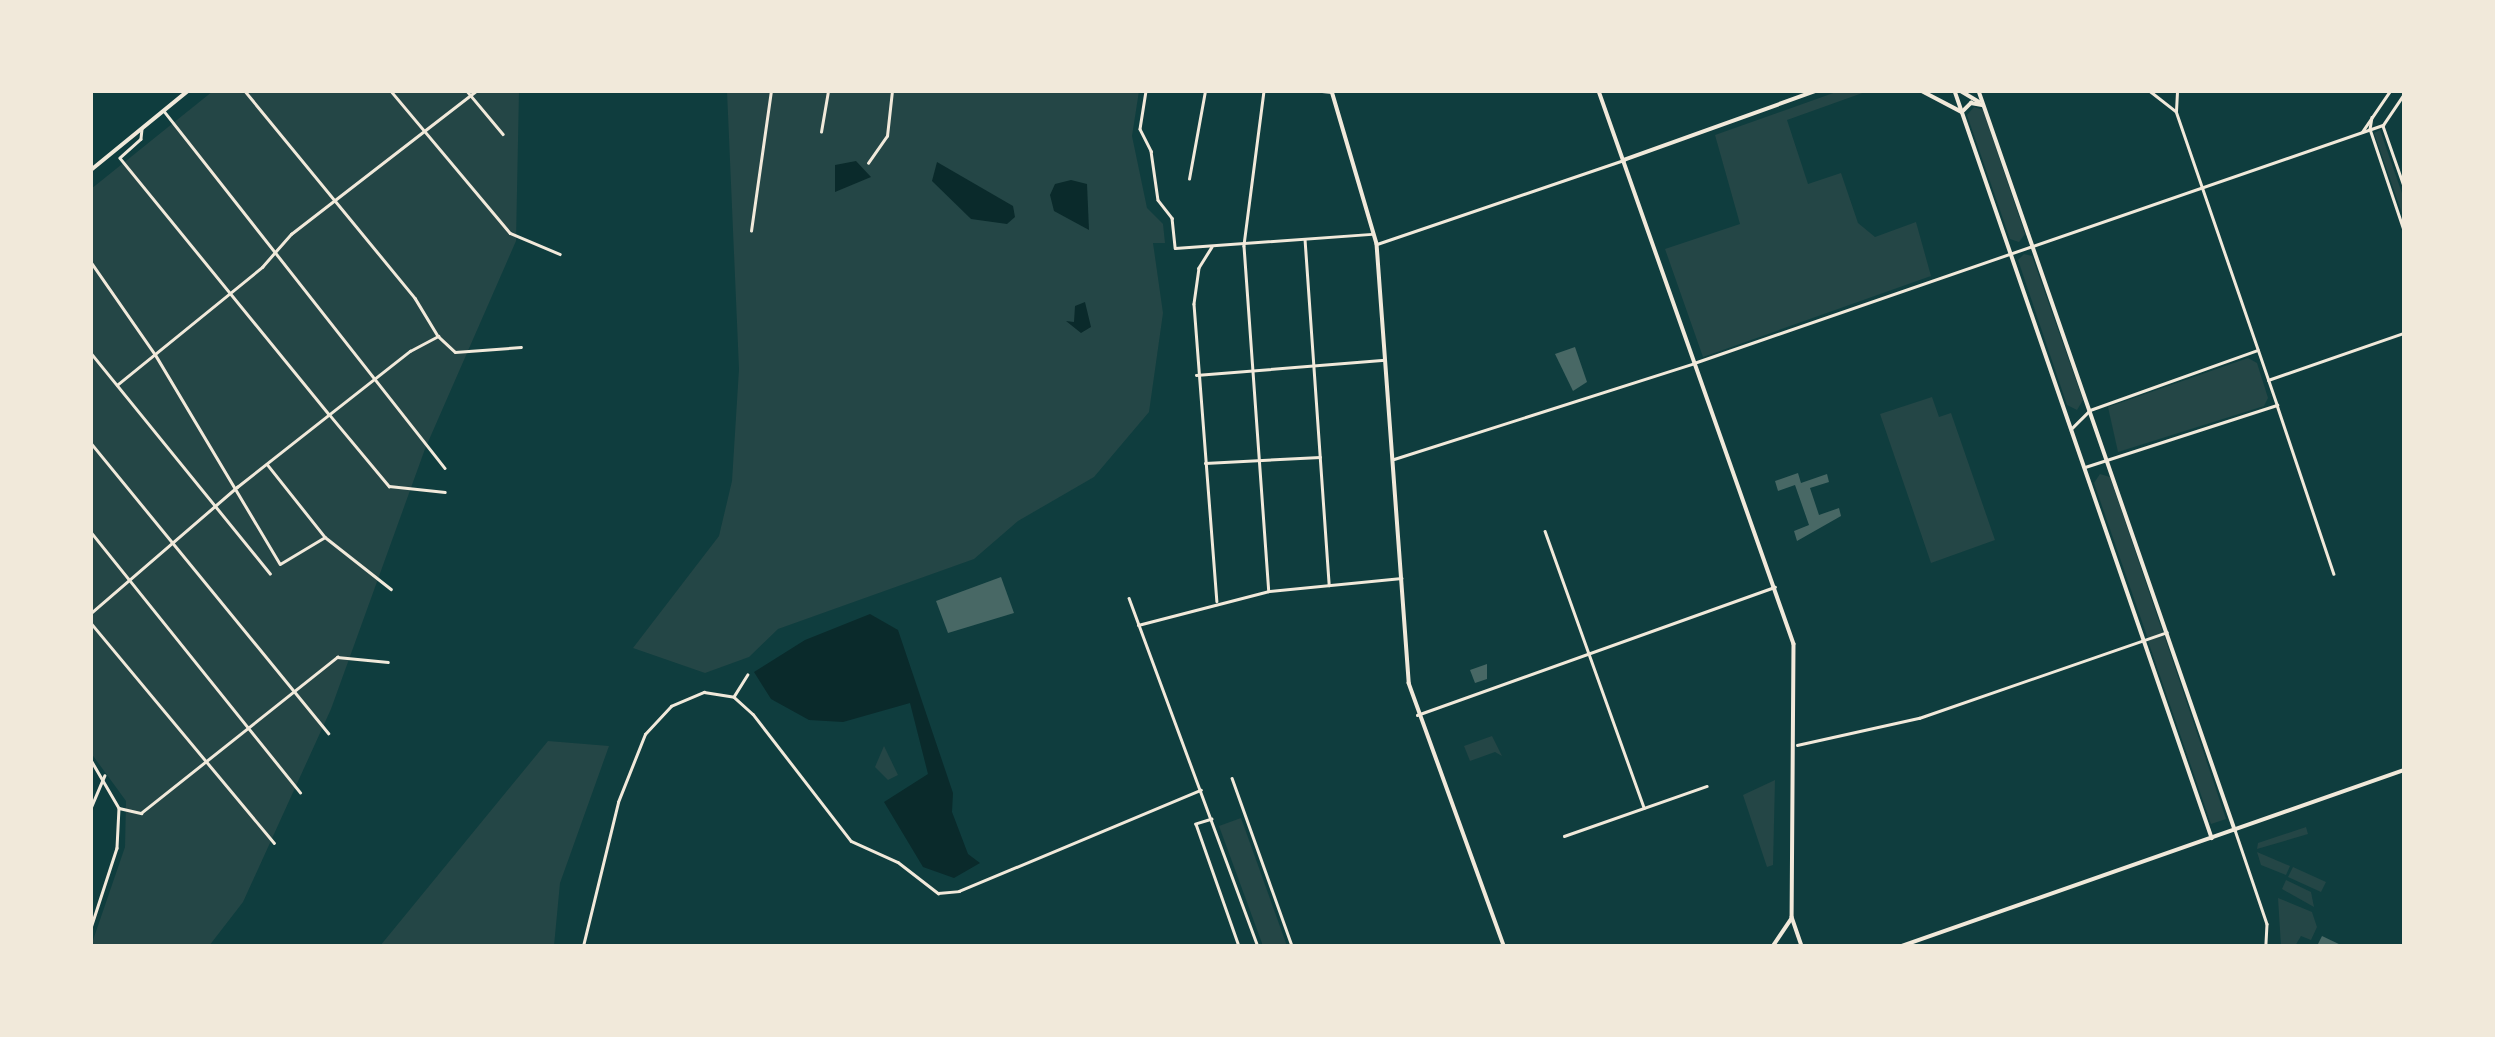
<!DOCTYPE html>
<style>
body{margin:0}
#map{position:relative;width:2495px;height:1037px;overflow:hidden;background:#0f3d3e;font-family:"Fira Sans",sans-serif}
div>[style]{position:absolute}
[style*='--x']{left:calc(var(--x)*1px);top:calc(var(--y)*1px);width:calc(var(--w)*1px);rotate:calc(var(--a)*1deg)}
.green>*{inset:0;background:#244646}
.water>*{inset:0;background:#0a2a2b}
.building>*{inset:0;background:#486865}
.minor>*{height:2.5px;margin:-1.25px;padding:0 1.25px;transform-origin:1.25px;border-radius:1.25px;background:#f1e9da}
.tertiary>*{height:2.5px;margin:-1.25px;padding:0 1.25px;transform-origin:1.25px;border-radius:1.25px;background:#f1e9da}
.secondary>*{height:3.5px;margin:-1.75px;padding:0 1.75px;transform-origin:1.75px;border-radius:1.75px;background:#f1e9da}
.primary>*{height:3.5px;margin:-1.75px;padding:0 1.75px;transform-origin:1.75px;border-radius:1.75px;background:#f1e9da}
span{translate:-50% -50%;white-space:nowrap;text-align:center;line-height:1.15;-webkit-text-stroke:6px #f1e9da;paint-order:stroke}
.frame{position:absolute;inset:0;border:93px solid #f1e9da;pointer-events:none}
</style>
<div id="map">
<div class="green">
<i style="clip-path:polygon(213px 91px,519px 91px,516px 241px,425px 449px,331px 709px,243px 902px,209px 946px,91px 946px,125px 847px,126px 801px,91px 753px,91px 189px)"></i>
<i style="clip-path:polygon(727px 91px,1139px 91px,1132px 136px,1147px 208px,1163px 224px,1165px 243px,1153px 243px,1163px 313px,1149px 412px,1094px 477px,1018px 521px,974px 559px,778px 629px,749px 657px,705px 673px,633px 648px,719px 536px,732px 481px,739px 369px)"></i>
<i style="clip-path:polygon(1839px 91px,1868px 91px,1787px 120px,1808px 184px,1841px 173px,1858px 223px,1875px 237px,1916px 222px,1931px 276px,1703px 357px,1665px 249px,1740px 224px,1715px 135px)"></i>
<i style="clip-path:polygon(1974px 107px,1983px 110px,2025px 234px,2019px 242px,2010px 239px,1967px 115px)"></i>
<i style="clip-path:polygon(2380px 130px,2404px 199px,2404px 219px,2374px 133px)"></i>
<i style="clip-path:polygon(2024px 254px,2032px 256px,2083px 400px,2077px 410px,2067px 405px,2018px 260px)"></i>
<i style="clip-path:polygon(2248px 358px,2257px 363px,2268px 398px,2264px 406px,2118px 452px,2108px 407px)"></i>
<i style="clip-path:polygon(1932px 397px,1939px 417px,1951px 413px,1995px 540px,1931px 563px,1880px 414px)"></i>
<i style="clip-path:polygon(2100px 474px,2110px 477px,2163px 633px,2148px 639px,2094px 483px)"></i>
<i style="clip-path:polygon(2164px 635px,2226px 819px,2211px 824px,2148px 641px)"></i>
<i style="clip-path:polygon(1492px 736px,1502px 756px,1495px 752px,1470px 761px,1464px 746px)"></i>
<i style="clip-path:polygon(548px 741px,609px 746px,560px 883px,554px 946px,380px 946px)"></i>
<i style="clip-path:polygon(884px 746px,898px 775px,888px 780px,875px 767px)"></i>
<i style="clip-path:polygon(1775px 780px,1773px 865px,1767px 867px,1743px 795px)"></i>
<i style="clip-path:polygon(1241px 818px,1287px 946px,1263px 946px,1219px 826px)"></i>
<i style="clip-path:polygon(2306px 827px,2308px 834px,2257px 849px,2258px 843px)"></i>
<i style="clip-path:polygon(2257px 852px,2290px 866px,2286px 875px,2261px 865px)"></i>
<i style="clip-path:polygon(2293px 867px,2326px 882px,2321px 892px,2288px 877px)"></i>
<i style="clip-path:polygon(2286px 880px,2311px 892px,2314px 907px,2282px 889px)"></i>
<i style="clip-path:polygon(2278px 898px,2312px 912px,2317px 927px,2311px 940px,2301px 936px,2295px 946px,2281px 946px)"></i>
</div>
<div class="water">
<i style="clip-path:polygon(856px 161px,871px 177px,835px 192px,835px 165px)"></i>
<i style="clip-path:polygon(937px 162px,1013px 206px,1015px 217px,1007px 224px,971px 219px,932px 181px)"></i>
<i style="clip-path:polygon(1071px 180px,1087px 184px,1089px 230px,1054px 211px,1050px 195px,1055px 184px)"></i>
<i style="clip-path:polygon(1085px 302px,1091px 327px,1081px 333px,1066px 321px,1074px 322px,1075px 306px)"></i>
<i style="clip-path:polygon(870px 614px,898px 630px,953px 793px,952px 812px,968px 854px,980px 863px,954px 878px,923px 867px,884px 802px,928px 774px,910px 703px,843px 722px,809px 720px,771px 699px,754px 672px,805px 640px)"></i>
</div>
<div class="building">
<i style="clip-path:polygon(1575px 347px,1587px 382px,1573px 391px,1555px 354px)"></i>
<i style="clip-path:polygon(1798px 473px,1801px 483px,1827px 474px,1829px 482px,1810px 488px,1819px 515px,1839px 508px,1841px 516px,1797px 541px,1794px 531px,1809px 525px,1795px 485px,1778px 491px,1775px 481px)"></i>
<i style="clip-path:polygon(1001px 577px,1014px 613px,948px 633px,936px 601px)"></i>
<i style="clip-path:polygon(1487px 664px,1487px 679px,1475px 683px,1470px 670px)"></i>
<i style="clip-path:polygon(2322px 936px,2343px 946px,2317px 946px)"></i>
</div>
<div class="minor">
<i style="--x:245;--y:91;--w:268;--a:50.6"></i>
<i style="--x:415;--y:298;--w:44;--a:58.8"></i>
<i style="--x:438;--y:336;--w:23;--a:43"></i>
<i style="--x:455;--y:352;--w:66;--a:-4.3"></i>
<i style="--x:391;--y:91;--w:185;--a:50"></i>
<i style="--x:510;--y:233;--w:54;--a:22.8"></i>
<i style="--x:467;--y:91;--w:56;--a:50.1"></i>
<i style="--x:1146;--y:91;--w:38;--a:99"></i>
<i style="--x:1140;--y:129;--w:25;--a:63"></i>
<i style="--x:1151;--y:151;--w:49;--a:81.9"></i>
<i style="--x:1158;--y:200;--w:23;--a:52"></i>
<i style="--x:1172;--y:218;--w:30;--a:84"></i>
<i style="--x:1175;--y:248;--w:197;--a:-4.1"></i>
<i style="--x:1264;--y:91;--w:156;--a:97.4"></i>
<i style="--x:1244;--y:246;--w:346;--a:85.9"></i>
<i style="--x:1322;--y:91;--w:10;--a:6"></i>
<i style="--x:164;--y:111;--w:454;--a:51.8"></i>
<i style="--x:2176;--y:111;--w:20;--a:-87"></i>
<i style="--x:2372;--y:117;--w:12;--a:99"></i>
<i style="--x:2370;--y:129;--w:107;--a:71.4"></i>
<i style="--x:2383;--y:126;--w:64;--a:70.7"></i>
<i style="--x:142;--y:129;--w:10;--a:96"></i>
<i style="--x:141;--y:139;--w:28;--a:138"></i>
<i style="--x:120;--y:158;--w:330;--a:50.8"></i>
<i style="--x:329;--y:414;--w:94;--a:50.2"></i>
<i style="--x:389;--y:486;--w:56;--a:6.1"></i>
<i style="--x:821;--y:132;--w:42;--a:-80.3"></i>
<i style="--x:2362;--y:132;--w:50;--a:-55.7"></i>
<i style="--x:868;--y:163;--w:33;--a:-55"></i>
<i style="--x:887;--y:136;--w:45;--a:-83.7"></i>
<i style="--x:1189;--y:179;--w:89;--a:-79.7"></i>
<i style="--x:751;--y:231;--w:141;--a:-81.9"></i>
<i style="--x:1305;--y:239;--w:347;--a:86"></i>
<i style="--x:1212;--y:247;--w:25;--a:122"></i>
<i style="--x:1199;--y:268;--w:36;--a:98"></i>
<i style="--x:1194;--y:304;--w:298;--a:85.6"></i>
<i style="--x:91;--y:262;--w:112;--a:55.2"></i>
<i style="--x:155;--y:354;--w:244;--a:59.2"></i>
<i style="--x:280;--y:564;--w:52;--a:-31"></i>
<i style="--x:91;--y:353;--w:284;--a:50.9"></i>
<i style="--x:1694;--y:363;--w:729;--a:-19.06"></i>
<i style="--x:2383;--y:125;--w:37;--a:-56"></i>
<i style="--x:1196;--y:375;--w:189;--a:-4.6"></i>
<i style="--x:2268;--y:380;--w:144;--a:-19.1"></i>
<i style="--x:117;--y:385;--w:187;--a:-39.1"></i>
<i style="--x:262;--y:267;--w:44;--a:-48.7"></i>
<i style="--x:291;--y:234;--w:234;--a:-37.7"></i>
<i style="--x:2072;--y:428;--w:25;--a:-45"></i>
<i style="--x:2090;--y:410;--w:178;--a:-19.7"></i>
<i style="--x:91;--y:443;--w:375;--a:50.7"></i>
<i style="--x:1205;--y:463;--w:115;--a:-3"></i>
<i style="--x:267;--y:464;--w:93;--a:51.5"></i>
<i style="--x:325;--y:537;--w:84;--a:38.2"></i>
<i style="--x:2085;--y:467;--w:202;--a:-17.9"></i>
<i style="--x:2277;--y:405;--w:178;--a:71.4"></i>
<i style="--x:1545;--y:531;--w:294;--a:70.3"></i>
<i style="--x:91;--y:532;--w:334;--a:51.2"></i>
<i style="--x:1129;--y:598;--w:371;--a:69.7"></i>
<i style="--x:91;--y:613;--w:193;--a:-40.8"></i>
<i style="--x:237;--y:487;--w:220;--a:-38.2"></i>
<i style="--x:410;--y:351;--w:32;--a:-28"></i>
<i style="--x:91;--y:623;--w:286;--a:50.2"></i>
<i style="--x:1138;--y:625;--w:135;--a:-14.5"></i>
<i style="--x:1269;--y:591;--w:133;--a:-5.6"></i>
<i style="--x:734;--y:696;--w:25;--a:-58"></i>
<i style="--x:1417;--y:715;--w:380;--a:-19.7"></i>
<i style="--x:1797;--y:745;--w:125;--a:-12.5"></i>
<i style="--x:1919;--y:718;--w:262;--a:-19.1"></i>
<i style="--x:91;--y:760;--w:56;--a:59.7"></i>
<i style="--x:119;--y:808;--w:40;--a:92.9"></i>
<i style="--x:117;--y:848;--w:84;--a:108"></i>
<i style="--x:1232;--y:778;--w:178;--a:70.3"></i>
<i style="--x:91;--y:807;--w:34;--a:-67"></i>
<i style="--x:119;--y:808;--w:23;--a:13"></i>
<i style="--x:141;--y:813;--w:251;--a:-38.5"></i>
<i style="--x:337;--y:657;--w:51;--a:5.6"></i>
<i style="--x:1212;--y:819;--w:17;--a:163"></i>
<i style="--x:1196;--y:824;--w:129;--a:70.6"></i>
<i style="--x:2235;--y:830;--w:99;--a:71.2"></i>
<i style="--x:2267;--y:924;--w:22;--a:93"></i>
<i style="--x:1564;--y:836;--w:151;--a:-19.3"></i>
<i style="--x:583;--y:946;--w:148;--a:-76.3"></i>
<i style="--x:618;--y:802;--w:73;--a:-68.3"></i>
<i style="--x:645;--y:734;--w:38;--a:-47"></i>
<i style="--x:671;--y:706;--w:36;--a:-23"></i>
<i style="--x:704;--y:692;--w:30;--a:9"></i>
<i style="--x:734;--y:697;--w:25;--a:42"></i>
<i style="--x:753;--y:714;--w:160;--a:52.3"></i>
<i style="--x:851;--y:841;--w:51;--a:24.1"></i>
<i style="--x:898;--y:862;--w:51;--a:37.8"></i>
<i style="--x:938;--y:893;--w:21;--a:-5"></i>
<i style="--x:959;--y:891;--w:262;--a:-22.7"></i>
</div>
<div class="tertiary">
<i style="--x:2150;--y:91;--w:33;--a:38"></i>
<i style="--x:2176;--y:111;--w:311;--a:71"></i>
<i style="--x:1377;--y:244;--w:261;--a:-18.8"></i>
<i style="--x:1394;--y:459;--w:315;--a:-17.7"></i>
</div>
<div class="secondary">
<i style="--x:1332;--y:91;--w:159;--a:73.6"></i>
<i style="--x:1377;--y:244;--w:440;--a:85.8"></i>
<i style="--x:1409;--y:683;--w:280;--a:70.1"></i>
<i style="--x:1599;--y:91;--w:586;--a:70.58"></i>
<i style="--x:1794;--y:644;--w:273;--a:90.4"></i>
<i style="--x:1792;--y:917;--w:31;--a:71"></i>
<i style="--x:1922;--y:91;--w:45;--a:27.7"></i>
<i style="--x:1955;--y:91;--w:790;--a:71.01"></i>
<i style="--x:1961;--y:91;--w:21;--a:31"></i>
<i style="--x:1979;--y:91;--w:782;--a:70.89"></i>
<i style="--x:1962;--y:112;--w:13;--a:-45"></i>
<i style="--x:1971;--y:103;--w:11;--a:10"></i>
<i style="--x:1624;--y:160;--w:204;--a:-19.8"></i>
<i style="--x:91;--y:170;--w:125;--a:-39.2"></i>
<i style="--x:1773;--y:946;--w:32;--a:-56"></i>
</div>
<div class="primary">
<i style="--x:1780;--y:946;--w:16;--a:0"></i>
<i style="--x:1902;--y:946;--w:532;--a:-19.32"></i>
</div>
<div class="frame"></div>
</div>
